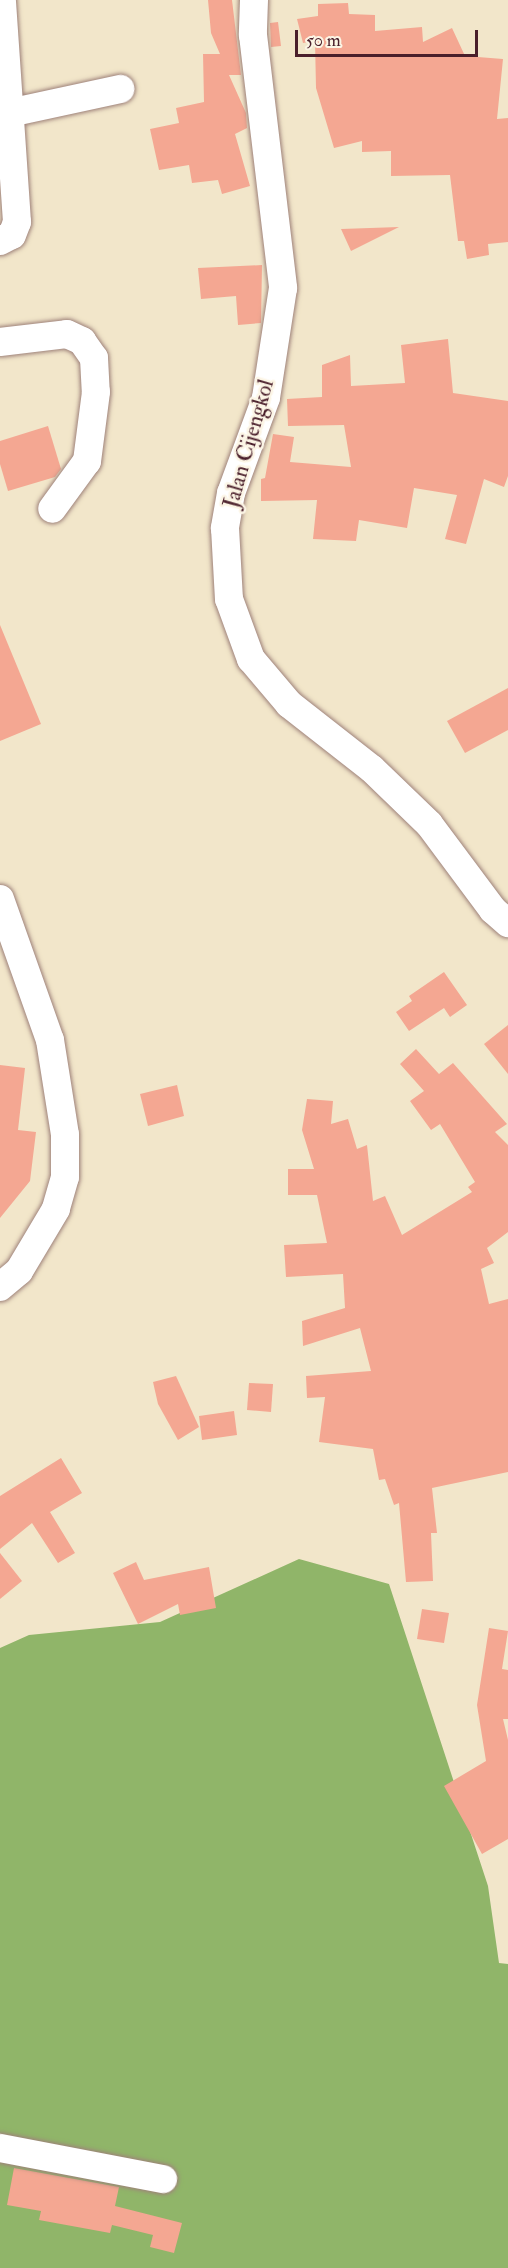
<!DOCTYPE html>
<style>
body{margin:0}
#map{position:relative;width:508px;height:2268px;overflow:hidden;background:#f2e6ca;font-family:"IM FELL Double Pica",serif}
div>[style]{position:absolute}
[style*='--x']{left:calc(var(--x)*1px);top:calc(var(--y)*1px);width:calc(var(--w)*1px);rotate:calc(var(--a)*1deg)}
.forest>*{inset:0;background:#90b569}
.building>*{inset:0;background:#f4a792}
.roads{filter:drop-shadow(0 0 2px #9e827a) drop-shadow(0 0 2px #9e827a)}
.minor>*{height:28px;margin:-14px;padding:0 14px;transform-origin:14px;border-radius:14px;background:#fff}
span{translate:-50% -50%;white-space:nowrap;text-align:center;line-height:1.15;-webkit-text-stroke:5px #fcf5e5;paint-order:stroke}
.street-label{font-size:22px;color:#4a1f2b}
.scale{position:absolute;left:295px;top:30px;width:183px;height:27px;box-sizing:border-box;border:3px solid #4a1f2b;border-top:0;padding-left:8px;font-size:18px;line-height:21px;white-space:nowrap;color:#4a1f2b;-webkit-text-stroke:4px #fcf5e5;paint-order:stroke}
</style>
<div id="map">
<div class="forest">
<i style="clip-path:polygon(299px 1559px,389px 1584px,488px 1886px,499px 1963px,508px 1964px,508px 2268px,0 2268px,0 1648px,29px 1635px,160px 1622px)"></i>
</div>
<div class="building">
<i style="clip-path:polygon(208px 0,232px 0,241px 75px,229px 75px,246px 113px,247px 128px,235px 134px,250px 186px,222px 194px,218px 180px,192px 183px,189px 165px,159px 170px,150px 129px,179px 123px,176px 108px,204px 102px,203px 54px,220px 54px,211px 33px)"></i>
<i style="clip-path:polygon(348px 3px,349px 14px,375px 15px,375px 31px,422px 27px,423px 42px,452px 28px,465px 56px,503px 59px,497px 119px,508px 118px,508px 242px,488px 244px,489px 255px,467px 259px,464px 241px,458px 241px,450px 175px,391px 176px,391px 151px,362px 152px,362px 141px,334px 148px,316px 88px,315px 41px,303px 43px,297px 19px,318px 16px,318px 4px)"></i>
<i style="clip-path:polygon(278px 22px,281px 46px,271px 47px,270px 23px)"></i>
<i style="clip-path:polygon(399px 227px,351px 251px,341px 229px)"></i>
<i style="clip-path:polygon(262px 265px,261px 323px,238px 325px,236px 296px,201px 299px,198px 268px)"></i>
<i style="clip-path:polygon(448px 339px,453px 393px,508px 401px,508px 476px,504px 487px,484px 479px,466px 544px,445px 539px,457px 495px,414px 488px,407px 528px,359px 520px,356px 541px,313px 539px,317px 500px,261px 501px,261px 479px,265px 478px,273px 434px,294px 437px,290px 462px,351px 467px,344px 425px,288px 426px,287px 399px,322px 397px,322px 365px,350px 355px,351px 386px,405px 383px,401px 345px)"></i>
<i style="clip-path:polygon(48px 426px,61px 469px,55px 477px,8px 491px,0 464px,0 441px)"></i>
<i style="clip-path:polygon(0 625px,41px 724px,0 741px)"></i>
<i style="clip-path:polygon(508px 688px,508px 730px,465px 753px,447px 721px)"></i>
<i style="clip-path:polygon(444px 972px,467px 1005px,450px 1017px,444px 1008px,409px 1031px,396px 1012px,412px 1001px,409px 996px)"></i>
<i style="clip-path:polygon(508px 1025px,508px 1074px,484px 1044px)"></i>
<i style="clip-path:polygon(416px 1049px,439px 1074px,453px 1063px,507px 1124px,495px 1132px,508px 1145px,508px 1232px,487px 1248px,494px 1263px,481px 1269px,489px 1304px,508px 1299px,508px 1472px,432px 1488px,437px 1533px,431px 1533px,433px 1581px,406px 1582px,399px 1503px,394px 1505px,385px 1479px,379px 1480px,373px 1449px,319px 1442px,325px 1397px,307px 1398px,306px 1376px,371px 1371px,360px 1328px,303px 1346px,302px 1321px,345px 1308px,343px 1274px,286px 1277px,284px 1245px,327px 1243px,317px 1195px,288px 1195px,288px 1169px,314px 1169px,302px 1130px,307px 1099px,333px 1101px,331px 1124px,348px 1119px,357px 1149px,367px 1145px,373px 1201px,385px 1196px,402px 1235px,472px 1192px,468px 1187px,475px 1182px,440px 1124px,431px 1130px,410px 1101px,424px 1091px,400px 1064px)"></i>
<i style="clip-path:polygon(0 1065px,25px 1068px,18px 1130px,36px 1132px,30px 1181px,0 1218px)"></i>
<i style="clip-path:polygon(177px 1085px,184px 1116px,148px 1126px,140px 1094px)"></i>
<i style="clip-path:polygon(176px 1376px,199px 1427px,178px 1440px,158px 1404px,153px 1382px)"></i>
<i style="clip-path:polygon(249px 1383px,273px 1384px,271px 1412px,247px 1410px)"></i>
<i style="clip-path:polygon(234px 1411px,237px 1435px,202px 1440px,199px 1416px)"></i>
<i style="clip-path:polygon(61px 1458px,82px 1493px,50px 1512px,75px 1553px,58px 1563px,32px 1523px,0 1549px,0 1496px)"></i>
<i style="clip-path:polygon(0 1553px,22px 1581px,0 1599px)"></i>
<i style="clip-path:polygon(136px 1562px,144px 1580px,209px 1567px,216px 1608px,180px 1615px,178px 1604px,138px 1624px,113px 1573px)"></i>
<i style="clip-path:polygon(422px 1609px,449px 1613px,444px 1643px,417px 1639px)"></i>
<i style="clip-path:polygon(489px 1628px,508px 1631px,502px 1669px,508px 1670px,508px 1719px,503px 1719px,508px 1740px,508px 1839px,482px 1854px,444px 1786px,486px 1761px,477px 1705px)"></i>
<i style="clip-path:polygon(14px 2168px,119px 2187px,115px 2206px,182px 2223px,174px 2253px,150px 2247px,153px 2235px,112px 2225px,110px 2233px,39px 2220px,41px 2211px,7px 2205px)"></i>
</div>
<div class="roads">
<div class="minor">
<i style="--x:254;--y:0;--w:35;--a:92"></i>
<i style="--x:253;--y:35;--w:255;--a:83.2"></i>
<i style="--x:283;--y:288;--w:111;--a:98.8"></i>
<i style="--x:266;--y:398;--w:101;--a:110.2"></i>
<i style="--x:231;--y:493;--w:36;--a:100"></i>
<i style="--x:225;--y:528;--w:71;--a:86.8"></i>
<i style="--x:229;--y:599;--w:64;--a:69.9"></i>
<i style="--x:251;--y:659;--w:59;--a:49.8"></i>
<i style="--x:289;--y:704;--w:105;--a:38.1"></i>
<i style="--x:372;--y:769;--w:79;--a:44"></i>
<i style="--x:429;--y:824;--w:107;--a:53.3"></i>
<i style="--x:493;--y:910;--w:20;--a:41"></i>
<i style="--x:9;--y:113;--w:114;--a:-12.2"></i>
<i style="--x:0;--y:241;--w:13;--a:-27"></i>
<i style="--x:12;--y:235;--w:14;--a:-69"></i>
<i style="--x:17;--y:222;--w:223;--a:-93.9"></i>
<i style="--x:0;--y:342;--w:67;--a:-6.8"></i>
<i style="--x:67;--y:334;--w:17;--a:25"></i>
<i style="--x:82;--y:341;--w:21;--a:55"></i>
<i style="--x:94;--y:358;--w:34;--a:87"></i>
<i style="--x:96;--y:392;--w:70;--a:97.4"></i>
<i style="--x:87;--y:461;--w:59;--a:126.1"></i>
<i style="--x:0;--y:899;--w:150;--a:70.5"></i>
<i style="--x:50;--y:1040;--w:96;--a:81"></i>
<i style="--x:65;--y:1135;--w:42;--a:90"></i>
<i style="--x:65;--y:1177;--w:33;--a:106"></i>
<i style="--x:56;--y:1209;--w:72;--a:120.8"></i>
<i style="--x:19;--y:1271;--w:25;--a:140"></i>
<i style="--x:0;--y:2148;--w:166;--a:10.8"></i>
</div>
</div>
<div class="street-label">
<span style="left:249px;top:444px;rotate:-74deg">Jalan Cijengkol</span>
</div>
<div class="scale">50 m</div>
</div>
